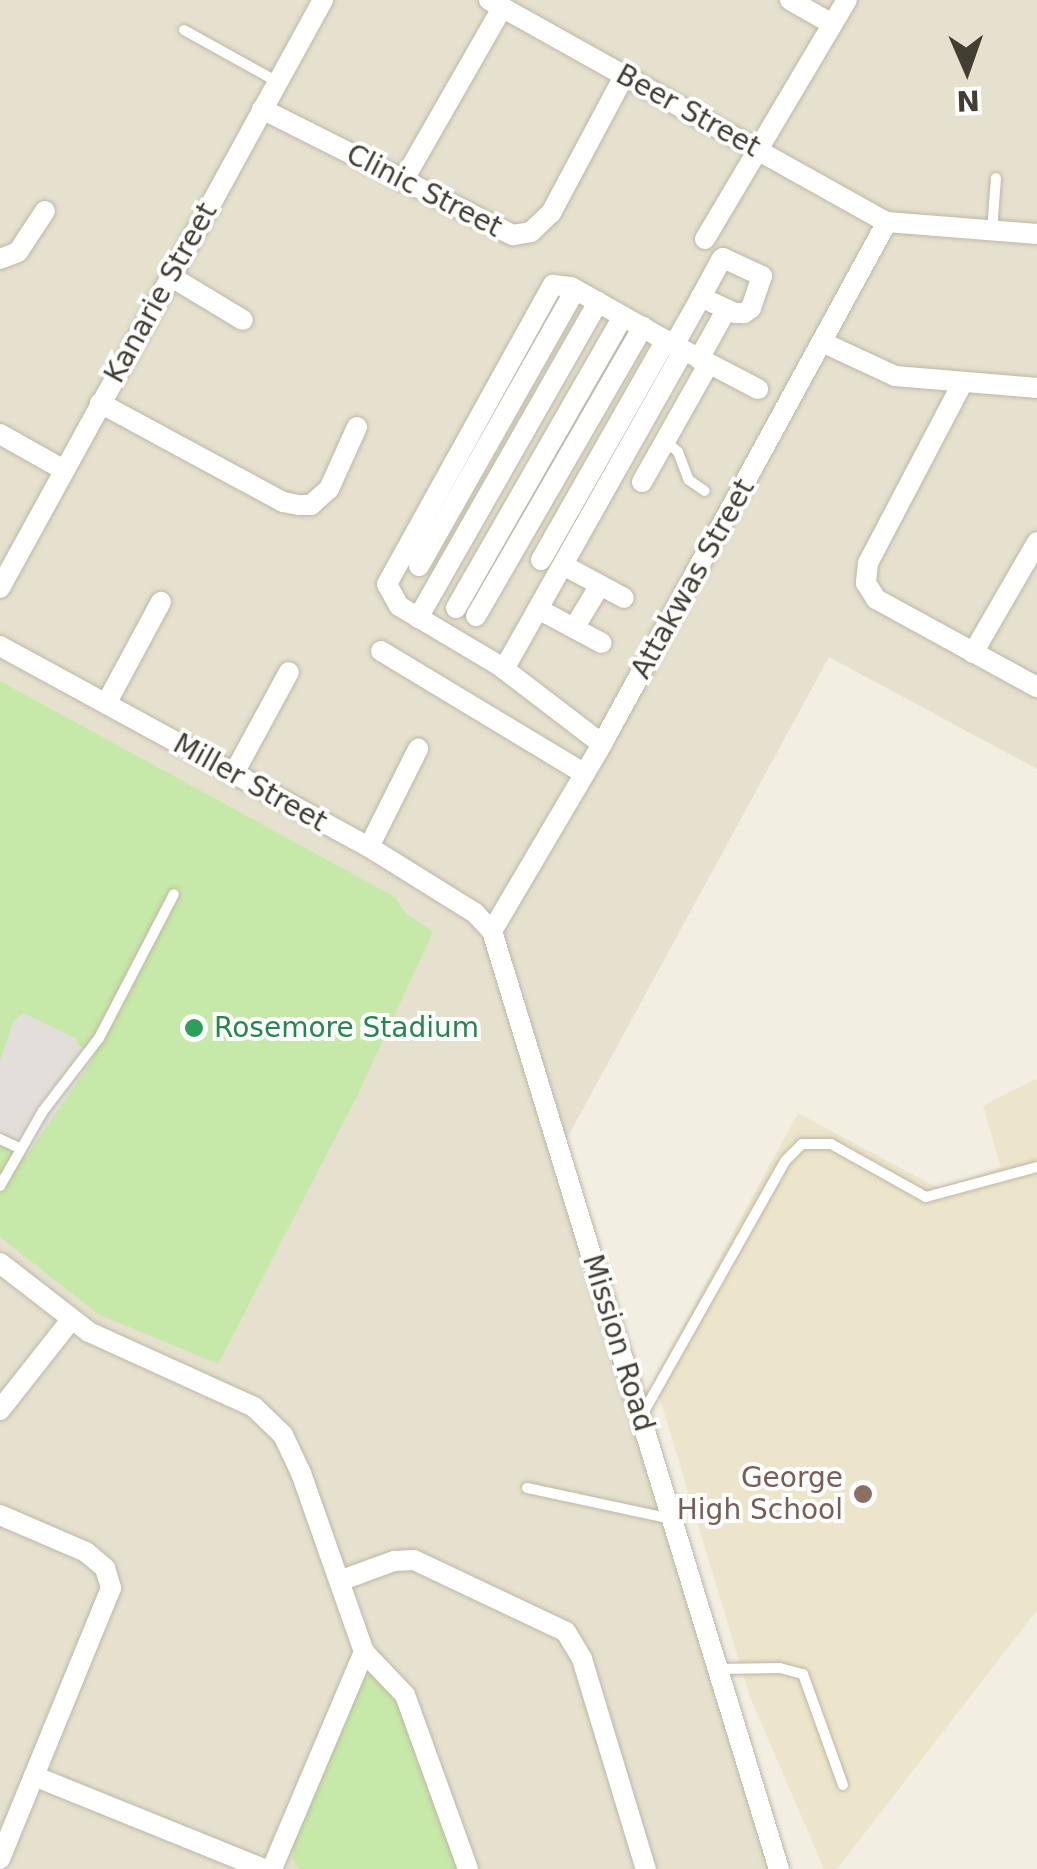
<!DOCTYPE html>
<style>
body{margin:0}
#map{position:relative;width:1037px;height:1869px;overflow:hidden;background:#f2eee2;font-family:"DejaVu Sans",sans-serif}
div>[style]{position:absolute}
[style*='--x']{left:calc(var(--x)*1px);top:calc(var(--y)*1px);width:calc(var(--w)*1px);rotate:calc(var(--a)*1deg)}
.residential>*{inset:0;background:#e6e1cf}
.education>*{inset:0;background:#ece5cb}
.green>*{inset:0;background:#c6e8a8}
.parking>*{inset:0;background:#e2dfdb}
.roads{filter:drop-shadow(0 0 2px #bdb7a4) drop-shadow(0 0 2px #bdb7a4)}
.lane>*{height:10px;margin:-5px;padding:0 5px;transform-origin:5px;border-radius:5px;background:#fff}
.street>*{height:20px;margin:-10px;padding:0 10px;transform-origin:10px;border-radius:10px;background:#fff}
.dots>*{width:28px;height:28px;translate:-50% -50%;box-sizing:border-box;border:5px solid #fff;border-radius:50%}
span{translate:-50% -50%;white-space:nowrap;text-align:center;line-height:1.15;-webkit-text-stroke:8px #fff;paint-order:stroke}
.street-label{font-size:28px;color:#433e32}
.leisure-label{font-size:28px;color:#27864d}
.left{translate:0 -50%;text-align:left}
.education-label{font-size:28px;color:#785e54}
.right{translate:-100% -50%;text-align:right}
.north{position:absolute;left:917px;top:20px;width:100px;height:100px;-webkit-text-stroke:8px #fff;paint-order:stroke;rotate:178deg;font-size:28px;font-weight:700;line-height:40px;text-align:center;color:#433e32}
.north::after{content:'';display:block;margin:auto;width:35px;height:45px;background:#433e32;clip-path:polygon(50% 0,100% 100%,50% 72%,0 100%)}
</style>
<div id="map">
<div class="residential">
<i style="clip-path:polygon(0 0,1037px 0,1037px 769px,829px 657px,559px 1153px,779px 1869px,0 1869px)"></i>
</div>
<div class="education">
<i style="clip-path:polygon(1037px 1078px,1037px 1610px,837px 1869px,824px 1869px,750px 1697px,654px 1379px,798px 1113px,938px 1188px,1001px 1168px,983px 1106px)"></i>
</div>
<div class="green">
<i style="clip-path:polygon(0 681px,395px 897px,404px 912px,433px 932px,358px 1094px,218px 1364px,98px 1314px,0 1237px)"></i>
<i style="clip-path:polygon(371px 1674px,396px 1696px,459px 1869px,299px 1869px,292px 1859px,294px 1843px,363px 1679px)"></i>
</div>
<div class="parking">
<i style="clip-path:polygon(23px 1013px,77px 1039px,77px 1044px,94px 1057px,26px 1157px,0 1145px,0 1061px,13px 1022px)"></i>
</div>
<div class="roads">
<div class="lane">
<i style="--x:184;--y:30;--w:107;--a:29"></i>
<i style="--x:992;--y:231;--w:53;--a:-85.7"></i>
<i style="--x:665;--y:441;--w:17;--a:40"></i>
<i style="--x:678;--y:452;--w:30;--a:69"></i>
<i style="--x:689;--y:480;--w:19;--a:35"></i>
<i style="--x:0;--y:1139;--w:23;--a:25"></i>
<i style="--x:0;--y:1186;--w:86;--a:-60.2"></i>
<i style="--x:43;--y:1111;--w:92;--a:-52.5"></i>
<i style="--x:99;--y:1038;--w:162;--a:-62.5"></i>
<i style="--x:642;--y:1415;--w:291;--a:-60.6"></i>
<i style="--x:785;--y:1161;--w:24;--a:-45"></i>
<i style="--x:802;--y:1144;--w:29;--a:0"></i>
<i style="--x:831;--y:1144;--w:109;--a:29.2"></i>
<i style="--x:926;--y:1197;--w:115;--a:-15.1"></i>
<i style="--x:527;--y:1488;--w:147;--a:12.1"></i>
<i style="--x:718;--y:1669;--w:62;--a:-0.9"></i>
<i style="--x:780;--y:1668;--w:24;--a:15"></i>
<i style="--x:803;--y:1674;--w:118;--a:70.2"></i>
</div>
<div class="street">
<i style="--x:489;--y:0;--w:456;--a:29.2"></i>
<i style="--x:887;--y:222;--w:150;--a:4.6"></i>
<i style="--x:790;--y:0;--w:48;--a:29.7"></i>
<i style="--x:262;--y:109;--w:281;--a:26.7"></i>
<i style="--x:513;--y:235;--w:18;--a:-9"></i>
<i style="--x:531;--y:232;--w:28;--a:-44"></i>
<i style="--x:551;--y:213;--w:155;--a:-61.9"></i>
<i style="--x:403;--y:181;--w:199;--a:-60.2"></i>
<i style="--x:705;--y:239;--w:278;--a:-59.3"></i>
<i style="--x:0;--y:259;--w:19;--a:-21"></i>
<i style="--x:18;--y:252;--w:49;--a:-56.6"></i>
<i style="--x:170;--y:276;--w:85;--a:31.1"></i>
<i style="--x:824;--y:343;--w:78;--a:24.9"></i>
<i style="--x:895;--y:376;--w:143;--a:4.8"></i>
<i style="--x:674;--y:345;--w:95;--a:27.6"></i>
<i style="--x:699;--y:359;--w:56;--a:-61.1"></i>
<i style="--x:963;--y:382;--w:204;--a:117.7"></i>
<i style="--x:868;--y:563;--w:20;--a:96"></i>
<i style="--x:866;--y:583;--w:19;--a:58"></i>
<i style="--x:876;--y:599;--w:183;--a:28.7"></i>
<i style="--x:100;--y:403;--w:208;--a:28.4"></i>
<i style="--x:283;--y:502;--w:16;--a:11"></i>
<i style="--x:299;--y:505;--w:12;--a:0"></i>
<i style="--x:311;--y:505;--w:24;--a:-42"></i>
<i style="--x:329;--y:489;--w:68;--a:-65.7"></i>
<i style="--x:0;--y:434;--w:73;--a:29.4"></i>
<i style="--x:642;--y:482;--w:134;--a:-60.6"></i>
<i style="--x:541;--y:560;--w:253;--a:-60.4"></i>
<i style="--x:563;--y:565;--w:69;--a:28.4"></i>
<i style="--x:419;--y:566;--w:317;--a:-60.5"></i>
<i style="--x:0;--y:588;--w:671;--a:-61.22"></i>
<i style="--x:456;--y:608;--w:336;--a:-60.2"></i>
<i style="--x:538;--y:609;--w:72;--a:28"></i>
<i style="--x:476;--y:616;--w:334;--a:-60"></i>
<i style="--x:418;--y:618;--w:364;--a:-60.3"></i>
<i style="--x:574;--y:628;--w:50;--a:-58.8"></i>
<i style="--x:0;--y:646;--w:420;--a:28.6"></i>
<i style="--x:369;--y:847;--w:125;--a:31.9"></i>
<i style="--x:475;--y:913;--w:25;--a:47"></i>
<i style="--x:492;--y:931;--w:981;--a:72.99"></i>
<i style="--x:381;--y:651;--w:238;--a:31.1"></i>
<i style="--x:973;--y:653;--w:128;--a:-60"></i>
<i style="--x:504;--y:669;--w:365;--a:-60.6"></i>
<i style="--x:106;--y:704;--w:116;--a:-61.7"></i>
<i style="--x:602;--y:744;--w:128;--a:-142.6"></i>
<i style="--x:500;--y:666;--w:117;--a:-149.3"></i>
<i style="--x:399;--y:606;--w:25;--a:-119"></i>
<i style="--x:387;--y:584;--w:342;--a:-61"></i>
<i style="--x:553;--y:285;--w:18;--a:6"></i>
<i style="--x:571;--y:287;--w:118;--a:29.4"></i>
<i style="--x:674;--y:345;--w:55;--a:-60.6"></i>
<i style="--x:701;--y:297;--w:42;--a:-61.6"></i>
<i style="--x:721;--y:260;--w:3;--a:-45"></i>
<i style="--x:723;--y:258;--w:43;--a:24.8"></i>
<i style="--x:762;--y:276;--w:34;--a:109"></i>
<i style="--x:751;--y:308;--w:9;--a:144"></i>
<i style="--x:744;--y:313;--w:9;--a:180"></i>
<i style="--x:735;--y:313;--w:38;--a:-155"></i>
<i style="--x:233;--y:775;--w:117;--a:-61.5"></i>
<i style="--x:369;--y:847;--w:110;--a:-63.4"></i>
<i style="--x:492;--y:931;--w:217;--a:-59.5"></i>
<i style="--x:602;--y:744;--w:595;--a:-61.37"></i>
<i style="--x:0;--y:1263;--w:113;--a:37.8"></i>
<i style="--x:89;--y:1332;--w:181;--a:24.4"></i>
<i style="--x:254;--y:1407;--w:40;--a:44"></i>
<i style="--x:283;--y:1435;--w:42;--a:64.7"></i>
<i style="--x:301;--y:1473;--w:190;--a:70.6"></i>
<i style="--x:364;--y:1652;--w:236;--a:113"></i>
<i style="--x:0;--y:1410;--w:113;--a:-51.8"></i>
<i style="--x:0;--y:1515;--w:94;--a:23.3"></i>
<i style="--x:86;--y:1552;--w:25;--a:40"></i>
<i style="--x:105;--y:1568;--w:21;--a:73"></i>
<i style="--x:111;--y:1588;--w:293;--a:112.3"></i>
<i style="--x:342;--y:1580;--w:55;--a:-20.1"></i>
<i style="--x:394;--y:1561;--w:20;--a:-3"></i>
<i style="--x:414;--y:1560;--w:168;--a:25.3"></i>
<i style="--x:566;--y:1632;--w:31;--a:59"></i>
<i style="--x:582;--y:1659;--w:220;--a:73.1"></i>
<i style="--x:364;--y:1652;--w:59;--a:46.4"></i>
<i style="--x:405;--y:1695;--w:185;--a:70.1"></i>
<i style="--x:34;--y:1776;--w:248;--a:22"></i>
</div>
</div>
<div class="dots">
<i style="left:194px;top:1028px;background:#2e9e5b"></i>
<i style="left:863px;top:1494px;background:#8d6e63"></i>
</div>
<div class="street-label">
<span style="left:688px;top:111px;rotate:29deg">Beer Street</span>
<span style="left:424px;top:191px;rotate:27deg">Clinic Street</span>
<span style="left:161px;top:293px;rotate:-61deg">Kanarie Street</span>
<span style="left:693px;top:579px;rotate:-61deg">Attakwas Street</span>
<span style="left:250px;top:783px;rotate:29deg">Miller Street</span>
<span style="left:618px;top:1343px;rotate:73deg">Mission Road</span>
</div>
<div class="leisure-label">
<span class="left" style="left:214px;top:1028px">Rosemore Stadium</span>
</div>
<div class="education-label">
<span class="right" style="left:843px;top:1494px">George<br>High School</span>
</div>
<div class="north">N</div>
</div>
